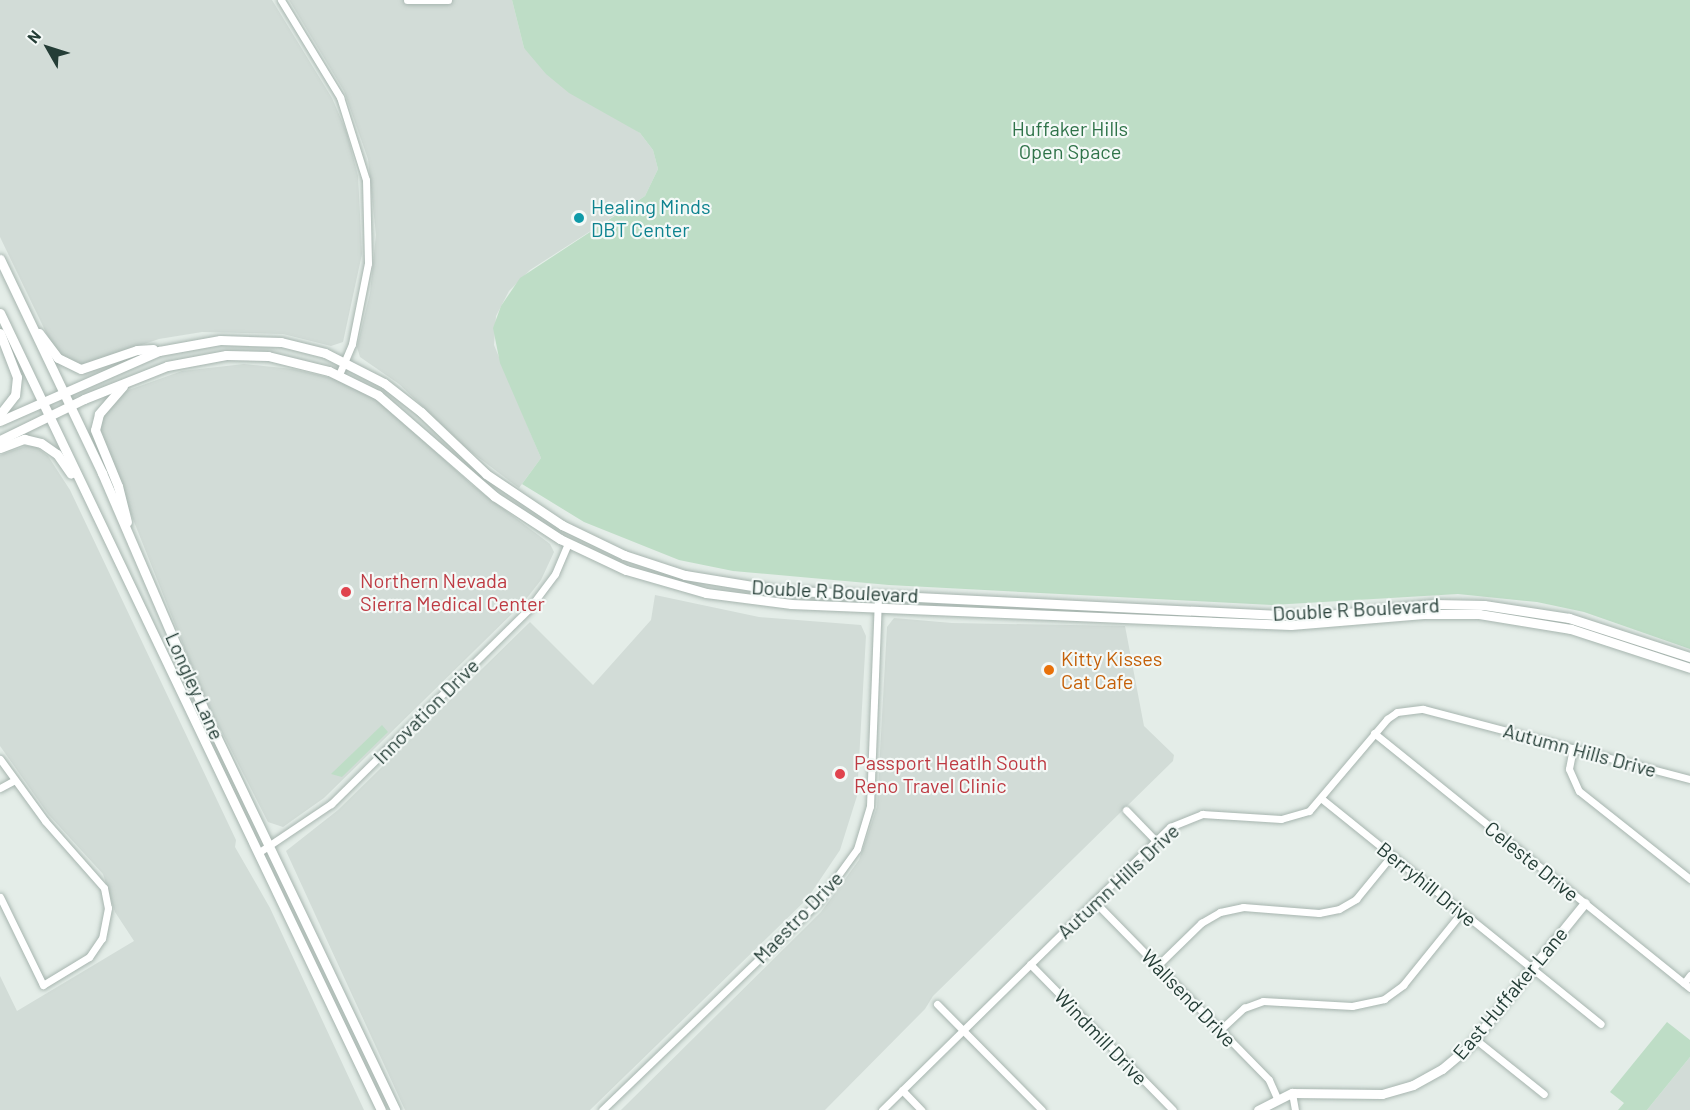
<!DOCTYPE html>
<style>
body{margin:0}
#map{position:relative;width:1690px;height:1110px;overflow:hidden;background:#e4ede8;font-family:Barlow,sans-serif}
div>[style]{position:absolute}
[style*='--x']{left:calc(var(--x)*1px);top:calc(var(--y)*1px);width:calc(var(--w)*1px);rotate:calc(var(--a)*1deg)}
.built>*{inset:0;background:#d2dcd7}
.green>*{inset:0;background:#beddc6}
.roads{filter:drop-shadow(0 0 2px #a7b5af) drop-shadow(0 0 2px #a7b5af)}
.street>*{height:7px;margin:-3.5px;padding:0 3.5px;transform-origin:3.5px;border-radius:3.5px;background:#fff}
.secondary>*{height:9px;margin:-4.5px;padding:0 4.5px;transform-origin:4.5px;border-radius:4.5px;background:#fff}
.dots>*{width:16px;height:16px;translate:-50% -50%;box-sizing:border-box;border:3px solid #f4f9f7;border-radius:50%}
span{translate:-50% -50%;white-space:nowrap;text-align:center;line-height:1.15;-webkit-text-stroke:4.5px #f4f9f7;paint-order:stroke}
.park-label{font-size:20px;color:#2f7349}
.culture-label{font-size:20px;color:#0d838f}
.left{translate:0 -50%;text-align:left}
.health-label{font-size:20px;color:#be3a42}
.street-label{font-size:20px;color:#243d36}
.food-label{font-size:20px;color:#c56008}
.north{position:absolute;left:18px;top:18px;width:60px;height:60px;-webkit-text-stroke:4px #f4f9f7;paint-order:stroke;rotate:309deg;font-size:16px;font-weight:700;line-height:24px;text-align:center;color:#243d36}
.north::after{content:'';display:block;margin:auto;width:21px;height:27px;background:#243d36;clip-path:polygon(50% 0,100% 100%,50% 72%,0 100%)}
</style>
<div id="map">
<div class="built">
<i style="clip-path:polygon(0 0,272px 0,332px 98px,347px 133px,358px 176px,362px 254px,343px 342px,331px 346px,283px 334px,202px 332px,159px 339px,83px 365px,69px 363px,54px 349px,0 237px)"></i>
<i style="clip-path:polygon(289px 0,512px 0,524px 48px,640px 133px,653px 150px,658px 169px,645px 196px,530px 270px,509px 291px,496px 316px,494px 345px,541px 458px,519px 488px,466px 448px,399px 384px,360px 357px,357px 347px,370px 293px,376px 235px,368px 159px,344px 91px)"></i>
<i style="clip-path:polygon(244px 364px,293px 369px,340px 380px,361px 390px,389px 409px,472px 485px,550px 544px,554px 552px,541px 580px,523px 603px,324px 798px,283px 827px,268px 822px,204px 697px,99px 434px,102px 415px,123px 392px,182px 371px)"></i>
<i style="clip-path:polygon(26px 446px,35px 446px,48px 456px,70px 490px,236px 840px,235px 847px,270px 908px,364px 1110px,0 1110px,0 976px,17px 1011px,134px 941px,115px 912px,103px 874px,48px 814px,0 746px,0 455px)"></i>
<i style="clip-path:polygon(655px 595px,759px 617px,861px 625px,866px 636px,857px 796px,840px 850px,807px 899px,590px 1110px,405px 1110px,286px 851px,338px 810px,530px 622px,593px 685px,651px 620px)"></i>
<i style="clip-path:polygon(894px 618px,952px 623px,1125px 626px,1144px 726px,1174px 755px,1173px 761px,933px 996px,925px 1009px,825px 1110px,621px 1110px,821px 912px,859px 860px,877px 807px,887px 627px)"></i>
<i style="clip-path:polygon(1690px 1057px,1690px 1110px,1647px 1110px)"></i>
</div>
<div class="green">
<i style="clip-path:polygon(512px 0,1690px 0,1690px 649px,1584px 612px,1537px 602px,1458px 594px,1272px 605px,889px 585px,733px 571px,679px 560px,584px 522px,522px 484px,541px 458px,500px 363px,493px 328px,501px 306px,520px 278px,645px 196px,658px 169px,653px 150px,640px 133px,569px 93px,546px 74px,524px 48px)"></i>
<i style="clip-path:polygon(382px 725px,388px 732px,342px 777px,331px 774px)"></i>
<i style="clip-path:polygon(1667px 1022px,1690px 1040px,1690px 1057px,1647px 1110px,1618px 1110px,1624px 1103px,1610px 1092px)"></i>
</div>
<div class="roads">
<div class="street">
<i style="--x:281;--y:0;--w:114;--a:58.7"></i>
<i style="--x:340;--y:97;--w:87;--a:72.6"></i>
<i style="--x:366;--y:180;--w:83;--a:88.6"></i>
<i style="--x:368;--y:263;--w:83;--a:101.2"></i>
<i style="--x:352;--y:344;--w:33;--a:113"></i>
<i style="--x:407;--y:0;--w:41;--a:0"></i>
<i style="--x:1374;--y:733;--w:406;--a:38.9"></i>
<i style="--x:1573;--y:748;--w:21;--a:101"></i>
<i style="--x:1569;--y:769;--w:24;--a:66"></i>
<i style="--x:1579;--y:791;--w:142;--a:38.4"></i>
<i style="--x:0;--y:759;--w:77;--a:54"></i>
<i style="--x:45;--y:821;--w:89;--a:48.6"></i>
<i style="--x:104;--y:888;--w:20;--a:79"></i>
<i style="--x:108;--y:908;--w:31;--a:101"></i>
<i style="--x:102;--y:938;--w:23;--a:124"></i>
<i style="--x:89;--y:957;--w:54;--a:148.7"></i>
<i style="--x:43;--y:985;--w:98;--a:-116"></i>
<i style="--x:0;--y:788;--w:15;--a:-28"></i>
<i style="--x:1322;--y:799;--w:358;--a:38.9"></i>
<i style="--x:1126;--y:810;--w:43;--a:45.9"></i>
<i style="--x:258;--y:853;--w:88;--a:-33.9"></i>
<i style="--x:331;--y:804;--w:276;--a:-44.6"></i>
<i style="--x:528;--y:610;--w:45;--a:-53.1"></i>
<i style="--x:555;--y:574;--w:33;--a:-67"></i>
<i style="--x:1094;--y:901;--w:250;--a:45.6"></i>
<i style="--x:1269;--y:1080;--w:20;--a:66"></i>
<i style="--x:1030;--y:964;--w:204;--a:45.6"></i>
<i style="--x:1157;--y:966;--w:62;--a:-44.3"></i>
<i style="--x:1201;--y:923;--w:22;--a:-30"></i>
<i style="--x:1220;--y:912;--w:24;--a:-12"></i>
<i style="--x:1243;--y:907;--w:76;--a:4.5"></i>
<i style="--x:1319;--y:913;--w:20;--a:-11"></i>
<i style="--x:1339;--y:909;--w:20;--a:-30"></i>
<i style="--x:1356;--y:899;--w:57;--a:-50.7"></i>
<i style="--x:1684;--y:983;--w:10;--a:-53"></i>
<i style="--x:937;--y:1004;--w:149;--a:45.3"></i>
<i style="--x:1220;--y:1030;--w:33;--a:-43"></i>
<i style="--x:1244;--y:1008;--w:20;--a:-20"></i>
<i style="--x:1263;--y:1001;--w:89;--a:3.2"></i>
<i style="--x:1352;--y:1006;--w:33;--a:-12"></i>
<i style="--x:1384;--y:999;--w:24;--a:-36"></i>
<i style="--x:1403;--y:985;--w:94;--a:-51.1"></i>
<i style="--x:1475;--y:1039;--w:88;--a:38.6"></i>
<i style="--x:902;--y:1090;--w:28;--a:46"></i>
<i style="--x:1292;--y:1093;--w:17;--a:80"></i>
<i style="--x:602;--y:1110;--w:303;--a:-43.9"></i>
<i style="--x:820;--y:900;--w:63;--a:-54"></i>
<i style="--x:857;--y:849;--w:45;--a:-73.2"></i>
<i style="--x:870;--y:806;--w:211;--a:-87.8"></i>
<i style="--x:882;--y:1110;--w:404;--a:-44.5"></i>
<i style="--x:1170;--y:827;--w:35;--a:-22"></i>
<i style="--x:1202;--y:814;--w:79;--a:3.6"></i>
<i style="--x:1281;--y:819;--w:29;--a:-16"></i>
<i style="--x:1309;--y:811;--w:121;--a:-49.7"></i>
<i style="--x:1387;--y:719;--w:12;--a:-35"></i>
<i style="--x:1397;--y:712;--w:26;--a:-7"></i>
<i style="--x:1423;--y:709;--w:276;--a:14.7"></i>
</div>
<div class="secondary">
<i style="--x:0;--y:259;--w:237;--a:64.5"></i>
<i style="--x:102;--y:473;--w:270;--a:66.7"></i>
<i style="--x:209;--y:721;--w:431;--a:64.4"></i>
<i style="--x:0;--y:313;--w:883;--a:64.45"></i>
<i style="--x:0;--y:333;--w:47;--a:68.9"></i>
<i style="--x:17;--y:377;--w:18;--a:96"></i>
<i style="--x:15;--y:395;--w:24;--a:128"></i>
<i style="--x:39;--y:333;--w:31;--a:53"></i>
<i style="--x:58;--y:358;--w:25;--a:26"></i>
<i style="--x:81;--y:369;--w:59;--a:-18.7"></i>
<i style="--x:137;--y:350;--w:16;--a:-4"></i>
<i style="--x:123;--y:386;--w:37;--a:131"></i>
<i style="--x:99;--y:414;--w:16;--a:104"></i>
<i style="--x:95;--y:430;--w:61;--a:67.7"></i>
<i style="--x:118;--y:486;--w:37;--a:76"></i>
<i style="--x:0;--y:421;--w:174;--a:-23.8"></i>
<i style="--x:159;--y:351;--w:62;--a:-10.2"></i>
<i style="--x:220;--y:340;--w:61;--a:1.9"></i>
<i style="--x:281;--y:342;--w:45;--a:14"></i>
<i style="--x:325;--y:353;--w:66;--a:27"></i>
<i style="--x:384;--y:383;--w:47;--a:38.1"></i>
<i style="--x:421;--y:412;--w:90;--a:43.6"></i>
<i style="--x:486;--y:474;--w:92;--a:33.9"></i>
<i style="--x:562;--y:525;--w:69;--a:25.8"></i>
<i style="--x:624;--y:555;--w:64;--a:18.2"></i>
<i style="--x:685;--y:575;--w:93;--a:9.3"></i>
<i style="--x:777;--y:590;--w:503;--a:2.85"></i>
<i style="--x:1279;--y:615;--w:48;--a:0"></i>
<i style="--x:1327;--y:615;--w:108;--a:-5.9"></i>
<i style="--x:1434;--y:604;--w:50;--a:1.1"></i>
<i style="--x:1484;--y:605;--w:86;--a:8.7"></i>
<i style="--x:1569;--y:618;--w:127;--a:17.9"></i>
<i style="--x:0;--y:440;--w:93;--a:-26"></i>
<i style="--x:84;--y:399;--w:89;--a:-21.7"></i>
<i style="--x:167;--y:366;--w:60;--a:-10.6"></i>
<i style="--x:226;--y:355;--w:42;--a:1.4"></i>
<i style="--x:268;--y:356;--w:63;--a:13.8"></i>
<i style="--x:329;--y:371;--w:55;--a:26.1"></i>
<i style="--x:378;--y:395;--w:154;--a:41"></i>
<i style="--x:494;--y:496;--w:79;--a:33.1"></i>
<i style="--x:560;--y:539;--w:73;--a:25.2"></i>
<i style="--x:626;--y:570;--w:83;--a:16"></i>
<i style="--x:706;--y:593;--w:86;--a:7.4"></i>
<i style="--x:791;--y:604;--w:500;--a:2.41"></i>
<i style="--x:1291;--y:625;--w:133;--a:-4.7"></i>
<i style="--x:1424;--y:614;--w:55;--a:0"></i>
<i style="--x:1479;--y:614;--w:93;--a:9.3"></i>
<i style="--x:1571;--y:629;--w:125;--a:18.1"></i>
<i style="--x:0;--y:448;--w:26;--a:-21"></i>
<i style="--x:24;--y:439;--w:17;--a:13"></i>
<i style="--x:41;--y:443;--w:19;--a:35"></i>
<i style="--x:57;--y:454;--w:24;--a:55"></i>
<i style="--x:1258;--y:1110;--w:38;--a:-27"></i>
<i style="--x:1292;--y:1093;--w:90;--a:0.6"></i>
<i style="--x:1382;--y:1094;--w:32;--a:-16"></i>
<i style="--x:1413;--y:1085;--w:33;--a:-29"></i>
<i style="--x:1442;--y:1069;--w:35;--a:-40"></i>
<i style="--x:1469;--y:1046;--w:184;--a:-51"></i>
</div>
</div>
<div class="dots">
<i style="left:579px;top:218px;background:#0f9aa8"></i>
<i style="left:346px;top:592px;background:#e0444e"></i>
<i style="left:1049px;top:670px;background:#e8710a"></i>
<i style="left:840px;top:774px;background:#e0444e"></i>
</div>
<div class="park-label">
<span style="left:1070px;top:140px">Huffaker Hills<br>Open Space</span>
</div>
<div class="culture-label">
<span class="left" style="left:591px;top:218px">Healing Minds<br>DBT Center</span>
</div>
<div class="health-label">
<span class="left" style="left:360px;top:592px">Northern Nevada<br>Sierra Medical Center</span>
<span class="left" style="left:854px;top:774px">Passport Heatlh South<br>Reno Travel Clinic</span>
</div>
<div class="street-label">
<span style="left:835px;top:591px;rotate:3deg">Double R Boulevard</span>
<span style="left:1356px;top:609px;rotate:-3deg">Double R Boulevard</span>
<span style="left:195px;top:686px;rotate:66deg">Longley Lane</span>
<span style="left:426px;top:711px;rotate:-45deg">Innovation Drive</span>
<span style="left:1580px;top:750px;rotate:15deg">Autumn Hills Drive</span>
<span style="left:1532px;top:861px;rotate:39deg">Celeste Drive</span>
<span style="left:1118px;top:881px;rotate:-43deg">Autumn Hills Drive</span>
<span style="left:1427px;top:884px;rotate:39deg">Berryhill Drive</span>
<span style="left:798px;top:917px;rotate:-46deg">Maestro Drive</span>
<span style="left:1510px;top:993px;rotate:-50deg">East Huffaker Lane</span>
<span style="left:1189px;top:998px;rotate:46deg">Wallsend Drive</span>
<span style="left:1101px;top:1037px;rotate:46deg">Windmill Drive</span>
</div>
<div class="food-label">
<span class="left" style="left:1061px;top:670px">Kitty Kisses<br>Cat Cafe</span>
</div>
<div class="north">N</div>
</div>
